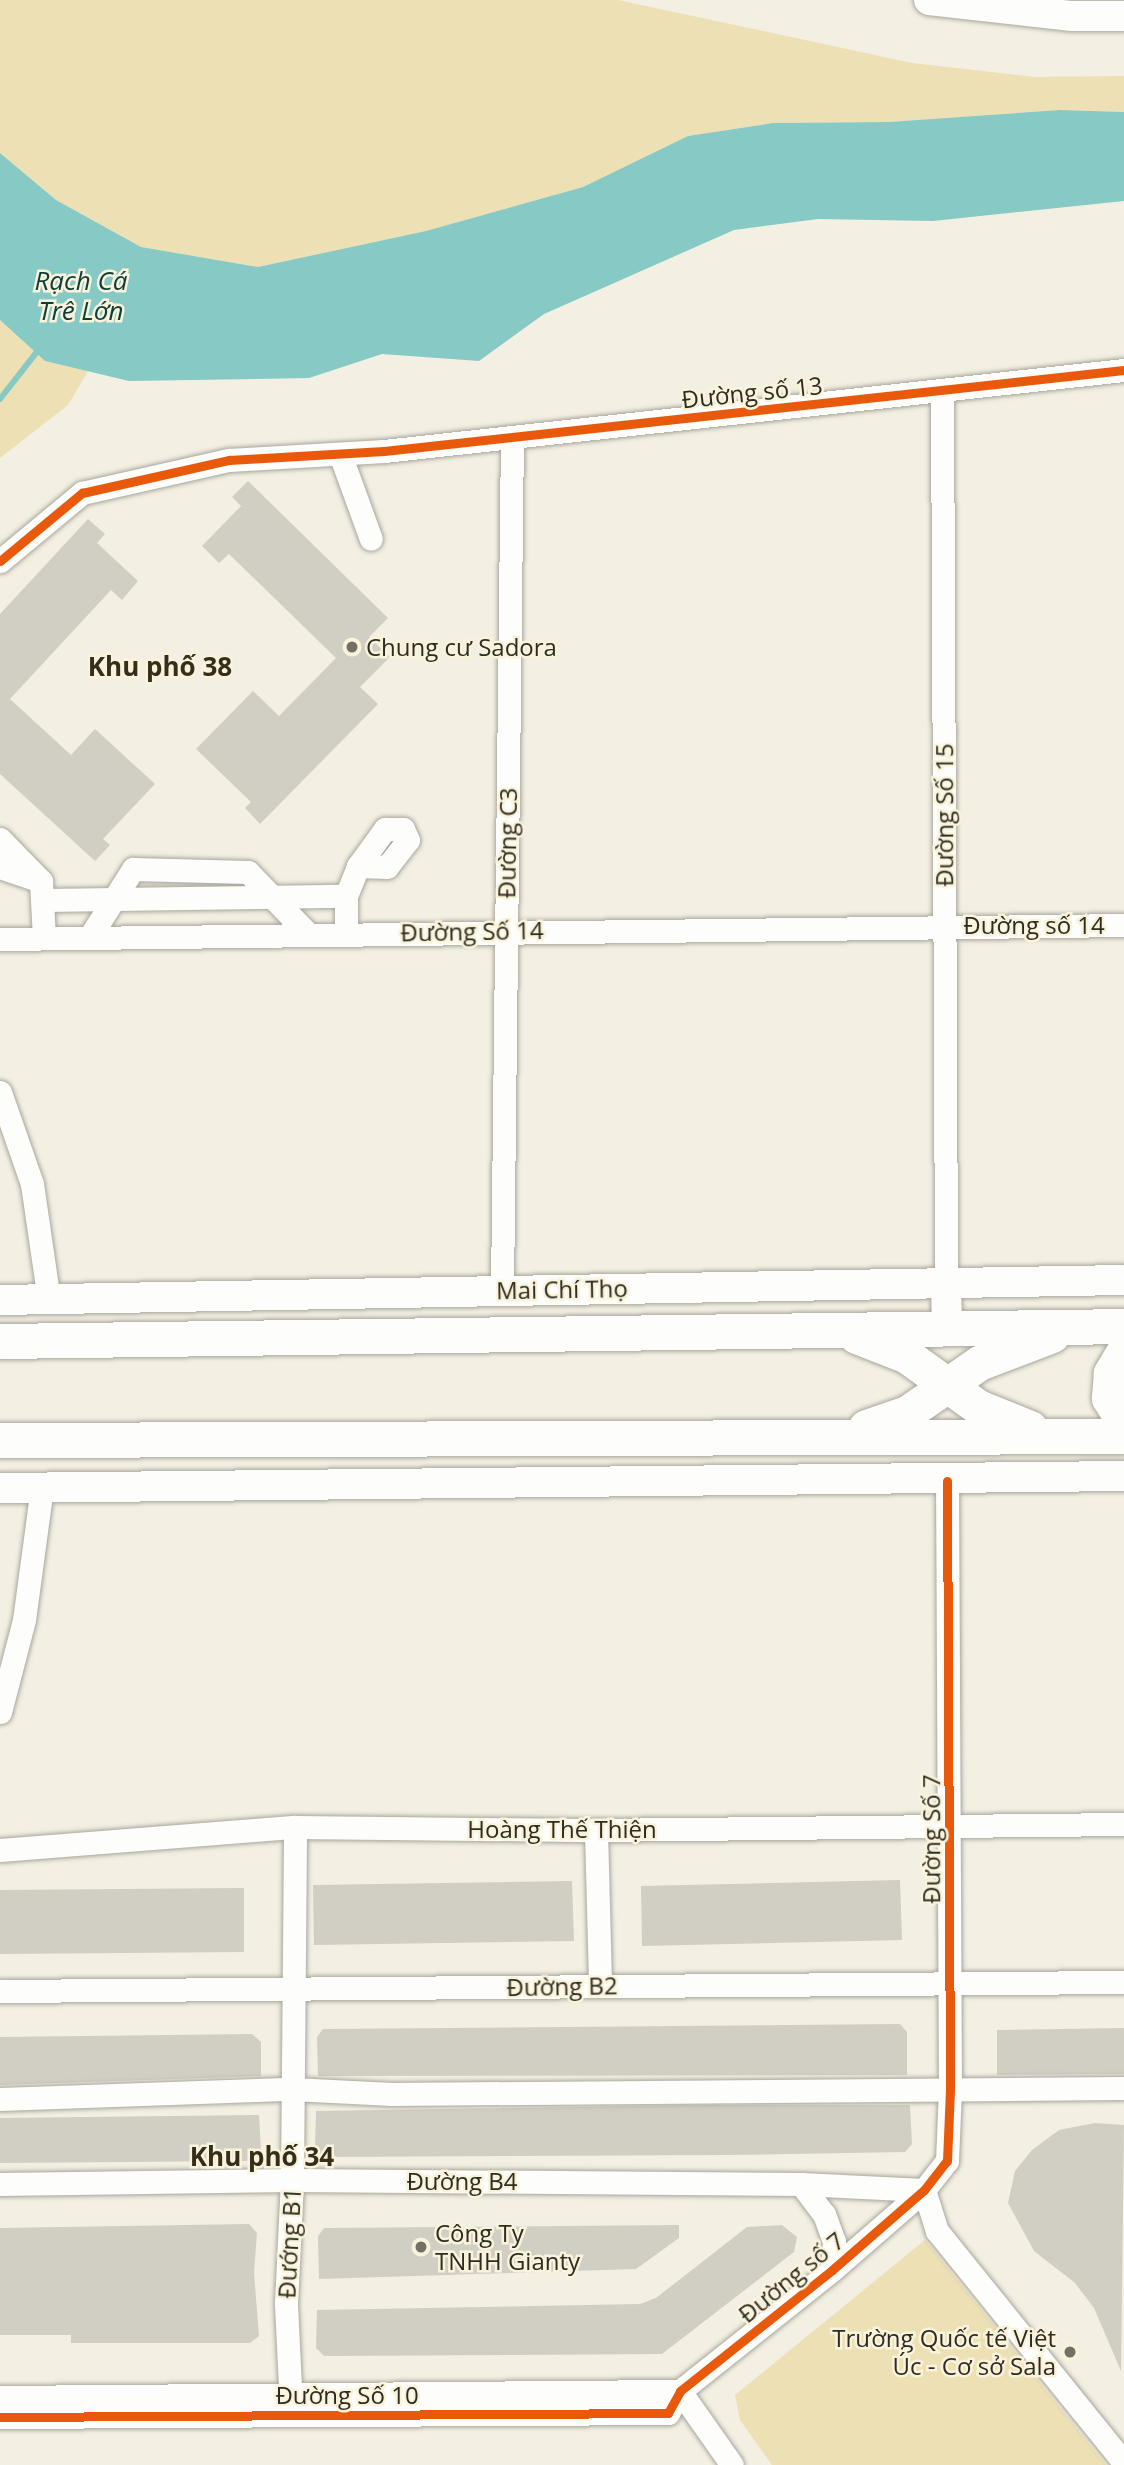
<!DOCTYPE html>
<meta charset="utf-8">
<style>
body{margin:0}
#map{position:relative;width:1124px;height:2465px;overflow:hidden;background:#f3efe2;font-family:"Open Sans",sans-serif}
div>[style]{position:absolute}
[style*='--x']{left:calc(var(--x)*1px);top:calc(var(--y)*1px);width:calc(var(--w)*1px);rotate:calc(var(--a)*1deg)}
.green>*{inset:0;background:#ece0b4}
.water>*{inset:0;background:#86c9c5}
.stream>*{height:6px;margin:-3px;padding:0 3px;transform-origin:3px;border-radius:3px;background:#86c9c5}
.building>*{inset:0;background:#d1cec4}
.roads{filter:drop-shadow(0 0 2px #a9a69d) drop-shadow(0 0 2px #a9a69d)}
.minor>*{height:23px;margin:-11.5px;padding:0 11.5px;transform-origin:11.5px;border-radius:11.5px;background:#fdfdfb}
.major>*{height:30px;margin:-15px;padding:0 15px;transform-origin:15px;border-radius:15px;background:#fdfdfb}
.highway>*{height:35px;margin:-17.5px;padding:0 17.5px;transform-origin:17.5px;border-radius:17.5px;background:#fdfdfb}
.cycleway>*{height:9px;margin:-4.5px;padding:0 4.5px;transform-origin:4.5px;border-radius:4.5px;background:#e8590c}
.dots>*{width:19px;height:19px;translate:-50% -50%;box-sizing:border-box;border:4px solid #faf3db;border-radius:50%}
span{translate:-50% -50%;white-space:nowrap;text-align:center;line-height:1.15;-webkit-text-stroke:5px #faf3db;paint-order:stroke}
.street-label{font-size:24px;color:#2e2c22}
.poi-label{font-size:24px;color:#2e2c22}
.left{translate:0 -50%;text-align:left}
.right{translate:-100% -50%;text-align:right}
.water-label{font-size:26px;color:#0d3c3c;font-style:italic}
.neighbourhood-label{font-size:26px;color:#342f1b;font-weight:700}
</style>
<div id="map">
<div class="green">
<i style="clip-path:polygon(0 0,618px 0,912px 63px,1035px 77px,1124px 76px,1124px 112px,1060px 110px,889px 122px,773px 123px,688px 136px,583px 187px,426px 231px,258px 267px,141px 247px,56px 200px,0 153px)"></i>
<i style="clip-path:polygon(0 320px,45px 361px,88px 371px,68px 405px,0 458px)"></i>
<i style="clip-path:polygon(925px 2240px,1106px 2465px,772px 2465px,740px 2420px,735px 2395px)"></i>
</div>
<div class="water">
<i style="clip-path:polygon(1060px 110px,1124px 112px,1124px 201px,933px 221px,818px 219px,734px 230px,544px 314px,479px 361px,382px 354px,309px 378px,129px 381px,45px 361px,0 320px,0 153px,56px 200px,141px 247px,258px 267px,426px 231px,583px 187px,688px 136px,773px 123px,889px 122px)"></i>
</div>
<div class="stream">
<i style="--x:0;--y:399;--w:58;--a:-52"></i>
</div>
<div class="building">
<i style="clip-path:polygon(248px 481px,388px 618px,369px 637px,390px 657px,360px 687px,378px 704px,260px 824px,245px 808px,251px 802px,196px 749px,253px 691px,279px 716px,336px 658px,229px 554px,219px 563px,202px 546px,241px 506px,232px 497px)"></i>
<i style="clip-path:polygon(88px 519px,105px 534px,97px 543px,138px 581px,122px 600px,111px 590px,10px 699px,71px 755px,95px 729px,155px 784px,103px 839px,110px 845px,95px 861px,0 774px,0 614px)"></i>
<i style="clip-path:polygon(900px 1880px,902px 1940px,642px 1946px,641px 1886px)"></i>
<i style="clip-path:polygon(572px 1881px,574px 1941px,314px 1945px,313px 1885px)"></i>
<i style="clip-path:polygon(244px 1888px,244px 1952px,0 1954px,0 1890px)"></i>
<i style="clip-path:polygon(900px 2024px,907px 2032px,907px 2075px,318px 2076px,317px 2037px,323px 2029px)"></i>
<i style="clip-path:polygon(1124px 2028px,1124px 2074px,997px 2075px,997px 2030px)"></i>
<i style="clip-path:polygon(252px 2034px,261px 2042px,261px 2076px,0 2085px,0 2037px)"></i>
<i style="clip-path:polygon(704px 2105px,910px 2105px,912px 2144px,905px 2152px,727px 2155px,323px 2157px,315px 2149px,316px 2111px)"></i>
<i style="clip-path:polygon(259px 2115px,261px 2152px,253px 2161px,0 2163px,0 2118px)"></i>
<i style="clip-path:polygon(1095px 2123px,1124px 2125px,1121px 2371px,1094px 2308px,1075px 2283px,1034px 2251px,1008px 2203px,1015px 2171px,1032px 2150px,1059px 2130px)"></i>
<i style="clip-path:polygon(249px 2224px,257px 2233px,254px 2273px,259px 2336px,250px 2343px,71px 2343px,71px 2335px,0 2335px,0 2228px)"></i>
<i style="clip-path:polygon(679px 2225px,679px 2238px,636px 2269px,319px 2279px,318px 2236px,324px 2228px)"></i>
<i style="clip-path:polygon(782px 2225px,797px 2237px,794px 2252px,662px 2354px,324px 2356px,316px 2348px,317px 2310px,640px 2304px,656px 2298px,747px 2227px)"></i>
</div>
<div class="roads">
<div class="minor">
<i style="--x:942;--y:390;--w:891;--a:89.74"></i>
<i style="--x:340;--y:454;--w:90;--a:70"></i>
<i style="--x:0;--y:561;--w:107;--a:-39.7"></i>
<i style="--x:82;--y:493;--w:151;--a:-12.7"></i>
<i style="--x:229;--y:460;--w:155;--a:-3.3"></i>
<i style="--x:384;--y:451;--w:744;--a:-6.25"></i>
<i style="--x:0;--y:839;--w:59;--a:45.7"></i>
<i style="--x:41;--y:881;--w:57;--a:87"></i>
<i style="--x:0;--y:867;--w:43;--a:18.9"></i>
<i style="--x:45;--y:900;--w:301;--a:-0.8"></i>
<i style="--x:346;--y:933;--w:37;--a:-90"></i>
<i style="--x:346;--y:896;--w:32;--a:-68"></i>
<i style="--x:358;--y:866;--w:46;--a:-53.9"></i>
<i style="--x:385;--y:829;--w:18;--a:0"></i>
<i style="--x:403;--y:829;--w:12;--a:66"></i>
<i style="--x:408;--y:840;--w:34;--a:128"></i>
<i style="--x:387;--y:867;--w:29;--a:-178"></i>
<i style="--x:89;--y:938;--w:82;--a:-57.5"></i>
<i style="--x:133;--y:869;--w:115;--a:1.5"></i>
<i style="--x:248;--y:872;--w:86;--a:45.9"></i>
<i style="--x:0;--y:939;--w:1124;--a:-0.71"></i>
<i style="--x:0;--y:1092;--w:97;--a:70.8"></i>
<i style="--x:32;--y:1184;--w:118;--a:81.7"></i>
<i style="--x:502;--y:1290;--w:852;--a:-89.33"></i>
<i style="--x:0;--y:1712;--w:95;--a:-75.4"></i>
<i style="--x:24;--y:1620;--w:134;--a:-82.3"></i>
<i style="--x:596;--y:1830;--w:155;--a:88.5"></i>
<i style="--x:0;--y:1850;--w:296;--a:-4.5"></i>
<i style="--x:295;--y:1827;--w:301;--a:0.6"></i>
<i style="--x:596;--y:1830;--w:528;--a:-0.65"></i>
<i style="--x:0;--y:1991;--w:1124;--a:-0.46"></i>
<i style="--x:0;--y:2099;--w:292;--a:-2"></i>
<i style="--x:292;--y:2089;--w:100;--a:2.9"></i>
<i style="--x:392;--y:2094;--w:732;--a:-0.47"></i>
<i style="--x:0;--y:2184;--w:292;--a:-0.8"></i>
<i style="--x:292;--y:2180;--w:509;--a:0.45"></i>
<i style="--x:801;--y:2184;--w:123;--a:2.8"></i>
<i style="--x:801;--y:2184;--w:38;--a:53"></i>
<i style="--x:824;--y:2214;--w:29;--a:70"></i>
<i style="--x:834;--y:2241;--w:29;--a:94"></i>
<i style="--x:924;--y:2190;--w:43;--a:72.4"></i>
<i style="--x:937;--y:2231;--w:298;--a:51.1"></i>
<i style="--x:680;--y:2391;--w:90;--a:54.9"></i>
<i style="--x:0;--y:2397;--w:680;--a:-0.51"></i>
<i style="--x:291;--y:2407;--w:104;--a:-92.8"></i>
<i style="--x:286;--y:2303;--w:123;--a:-87.2"></i>
<i style="--x:292;--y:2180;--w:353;--a:-89.5"></i>
<i style="--x:0;--y:2417;--w:668;--a:-0.34"></i>
<i style="--x:668;--y:2413;--w:25;--a:-61"></i>
<i style="--x:680;--y:2391;--w:194;--a:-38.5"></i>
<i style="--x:832;--y:2270;--w:122;--a:-41"></i>
<i style="--x:924;--y:2190;--w:37;--a:-52"></i>
<i style="--x:947;--y:2161;--w:71;--a:-87.6"></i>
<i style="--x:950;--y:2090;--w:609;--a:-90.28"></i>
</div>
<div class="major">
<i style="--x:929;--y:0;--w:144;--a:6.4"></i>
<i style="--x:1072;--y:16;--w:52;--a:0"></i>
<i style="--x:946;--y:1281;--w:47;--a:88.8"></i>
<i style="--x:0;--y:1300;--w:1124;--a:-1.02"></i>
<i style="--x:0;--y:1488;--w:1124;--a:-0.61"></i>
</div>
<div class="highway">
<i style="--x:856;--y:1336;--w:55;--a:21.4"></i>
<i style="--x:907;--y:1356;--w:87;--a:35.7"></i>
<i style="--x:978;--y:1407;--w:56;--a:22"></i>
<i style="--x:0;--y:1341;--w:1124;--a:-0.76"></i>
<i style="--x:1124;--y:1351;--w:26;--a:121"></i>
<i style="--x:1111;--y:1373;--w:25;--a:95"></i>
<i style="--x:1109;--y:1398;--w:28;--a:58"></i>
<i style="--x:866;--y:1427;--w:43;--a:-18.9"></i>
<i style="--x:907;--y:1413;--w:88;--a:-34.8"></i>
<i style="--x:979;--y:1363;--w:78;--a:-21"></i>
<i style="--x:0;--y:1440;--w:1124;--a:-0.2"></i>
</div>
</div>
<div class="cycleway">
<i style="--x:0;--y:561;--w:107;--a:-39.7"></i>
<i style="--x:82;--y:493;--w:151;--a:-12.7"></i>
<i style="--x:229;--y:460;--w:155;--a:-3.3"></i>
<i style="--x:384;--y:451;--w:744;--a:-6.25"></i>
<i style="--x:0;--y:2417;--w:668;--a:-0.34"></i>
<i style="--x:668;--y:2413;--w:25;--a:-61"></i>
<i style="--x:680;--y:2391;--w:194;--a:-38.5"></i>
<i style="--x:832;--y:2270;--w:122;--a:-41"></i>
<i style="--x:924;--y:2190;--w:37;--a:-52"></i>
<i style="--x:947;--y:2161;--w:71;--a:-87.6"></i>
<i style="--x:950;--y:2090;--w:609;--a:-90.28"></i>
</div>
<div class="dots">
<i style="left:352px;top:647px;background:#737065"></i>
<i style="left:421px;top:2247px;background:#737065"></i>
<i style="left:1070px;top:2352px;background:#737065"></i>
</div>
<div class="street-label">
<span style="left:752px;top:392px;rotate:-6deg">Đường số 13</span>
<span style="left:944px;top:815px;rotate:-90deg">Đường Số 15</span>
<span style="left:507px;top:843px;rotate:-89deg">Đường C3</span>
<span style="left:1034px;top:925px">Đường số 14</span>
<span style="left:472px;top:931px;rotate:-1deg">Đường Số 14</span>
<span style="left:562px;top:1289px;rotate:-1deg">Mai Chí Thọ</span>
<span style="left:562px;top:1829px">Hoàng Thế Thiện</span>
<span style="left:931px;top:1839px;rotate:-90deg">Đường Số 7</span>
<span style="left:562px;top:1986px;rotate:-1deg">Đường B2</span>
<span style="left:462px;top:2181px">Đường B4</span>
<span style="left:289px;top:2243px;rotate:-87deg">Đướng B1</span>
<span style="left:791px;top:2277px;rotate:-39deg">Đường số 7</span>
<span style="left:347px;top:2395px">Đường Số 10</span>
</div>
<div class="poi-label">
<span class="left" style="left:366px;top:647px">Chung cư Sadora</span>
<span class="left" style="left:435px;top:2247px">Công Ty<br>TNHH Gianty</span>
<span class="right" style="left:1056px;top:2352px">Trường Quốc tế Việt<br>Úc - Cơ sở Sala</span>
</div>
<div class="water-label">
<span style="left:81px;top:296px">Rạch Cá<br>Trê Lớn</span>
</div>
<div class="neighbourhood-label">
<span style="left:160px;top:667px">Khu phố 38</span>
<span style="left:262px;top:2157px">Khu phố 34</span>
</div>
</div>
